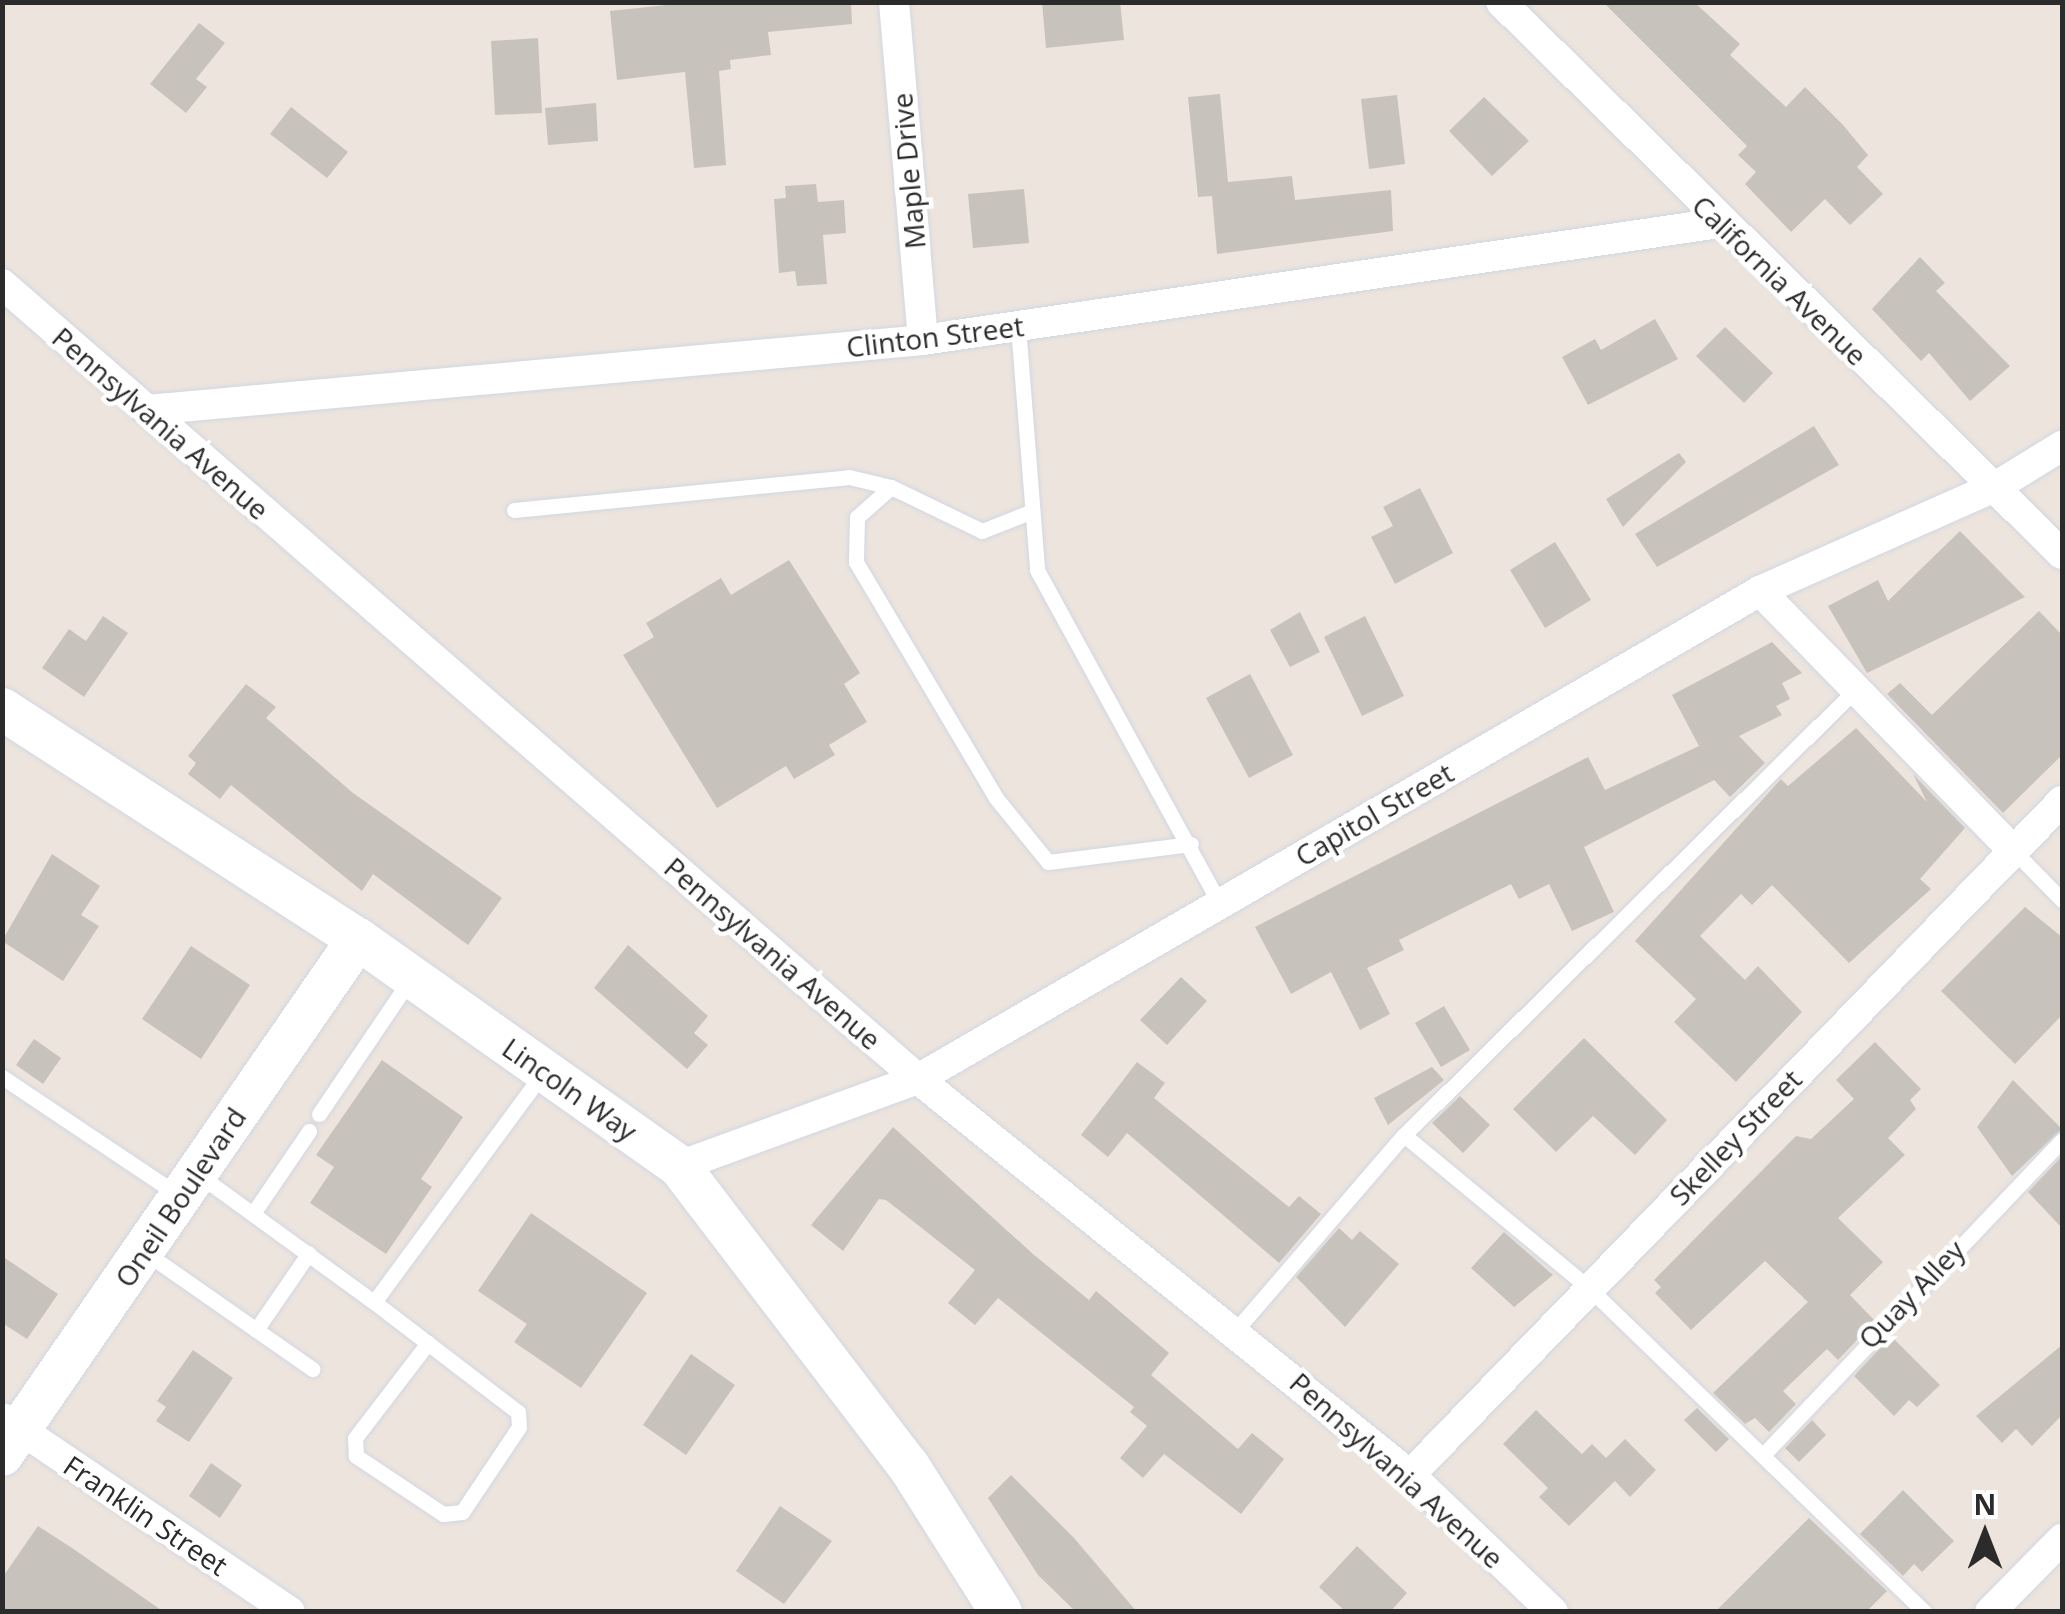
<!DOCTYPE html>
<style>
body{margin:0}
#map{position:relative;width:2065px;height:1614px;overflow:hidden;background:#ede5dd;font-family:"Open Sans",sans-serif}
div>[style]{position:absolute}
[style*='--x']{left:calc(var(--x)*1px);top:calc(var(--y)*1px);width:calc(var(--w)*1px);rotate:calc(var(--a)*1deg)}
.building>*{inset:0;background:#c8c2bc}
.roads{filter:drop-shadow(0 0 2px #d2d6e3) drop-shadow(0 0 2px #d2d6e3)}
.lane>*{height:15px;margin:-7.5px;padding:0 7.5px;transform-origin:7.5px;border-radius:7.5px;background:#fff}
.street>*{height:30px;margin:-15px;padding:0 15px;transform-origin:15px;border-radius:15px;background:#fff}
.secondary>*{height:42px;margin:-21px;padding:0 21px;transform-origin:21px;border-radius:21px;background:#fff}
span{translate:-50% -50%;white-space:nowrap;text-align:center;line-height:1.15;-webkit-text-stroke:9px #fff;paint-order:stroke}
.street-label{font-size:28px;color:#2b2b2b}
.frame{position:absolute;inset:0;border:5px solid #2b2b2b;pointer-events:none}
.north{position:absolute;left:1935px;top:1484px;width:100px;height:100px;-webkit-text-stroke:8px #fff;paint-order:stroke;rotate:0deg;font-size:28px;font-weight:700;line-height:40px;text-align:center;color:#2b2b2b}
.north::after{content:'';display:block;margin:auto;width:35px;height:45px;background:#2b2b2b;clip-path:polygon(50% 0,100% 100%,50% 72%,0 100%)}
</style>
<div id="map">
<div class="building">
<i style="clip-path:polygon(695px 2px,851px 2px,852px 24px,768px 32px,771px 55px,730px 60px,731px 69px,719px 71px,726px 165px,694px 168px,685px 72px,617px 80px,610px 11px)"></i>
<i style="clip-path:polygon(1042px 2px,1120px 2px,1124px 40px,1046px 48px)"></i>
<i style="clip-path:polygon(1603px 2px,1694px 2px,1740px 44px,1730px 55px,1786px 107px,1805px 87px,1843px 125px,1868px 155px,1857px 167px,1883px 194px,1850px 225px,1825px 199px,1791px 232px,1745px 184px,1756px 172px,1738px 155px,1747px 146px)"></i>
<i style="clip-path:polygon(199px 23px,225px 43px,196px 79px,207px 87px,186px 113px,150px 84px)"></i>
<i style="clip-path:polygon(538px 38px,542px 113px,495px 115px,491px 41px)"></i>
<i style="clip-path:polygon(1220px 94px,1228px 182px,1292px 176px,1295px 200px,1391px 190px,1393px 231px,1217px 254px,1212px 196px,1198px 197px,1188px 97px)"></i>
<i style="clip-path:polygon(1397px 95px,1405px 164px,1369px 169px,1361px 99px)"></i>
<i style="clip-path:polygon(1484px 97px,1529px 141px,1492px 176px,1449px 131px)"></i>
<i style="clip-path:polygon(596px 103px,598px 141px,548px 145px,545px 108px)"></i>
<i style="clip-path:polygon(291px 107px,348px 152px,327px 178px,270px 134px)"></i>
<i style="clip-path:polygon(816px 184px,818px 202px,844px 200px,846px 233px,823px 235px,827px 284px,797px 286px,795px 271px,779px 273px,774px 199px,786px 198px,785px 186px)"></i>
<i style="clip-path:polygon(1024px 189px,1029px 243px,973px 248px,968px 194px)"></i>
<i style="clip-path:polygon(1920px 257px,1945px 283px,1936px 291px,2010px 366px,1970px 401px,1929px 353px,1921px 361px,1872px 309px)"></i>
<i style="clip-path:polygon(1655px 319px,1678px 359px,1588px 405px,1562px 357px,1595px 339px,1601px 350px)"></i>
<i style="clip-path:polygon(1725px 327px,1773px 373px,1744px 403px,1696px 356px)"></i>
<i style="clip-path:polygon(1814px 426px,1839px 465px,1657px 567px,1635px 534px)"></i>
<i style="clip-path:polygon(1679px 453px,1686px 462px,1623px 527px,1606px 499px)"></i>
<i style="clip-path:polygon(1420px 488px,1453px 553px,1395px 584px,1371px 537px,1393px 526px,1383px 507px)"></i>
<i style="clip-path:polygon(1960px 531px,2025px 597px,1867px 673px,1828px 606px,1878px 580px,1888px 601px)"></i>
<i style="clip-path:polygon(1555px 542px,1591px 600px,1545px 628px,1510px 570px)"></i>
<i style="clip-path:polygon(789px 560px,860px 673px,844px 684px,867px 722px,829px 745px,835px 755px,794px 779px,786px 766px,717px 808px,623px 655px,654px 637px,646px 623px,721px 578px,731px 595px)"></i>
<i style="clip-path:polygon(2039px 611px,2062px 635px,2062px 755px,2003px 813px,1887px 694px,1900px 683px,1932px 715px)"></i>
<i style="clip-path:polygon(1300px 612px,1320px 652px,1290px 667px,1270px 630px)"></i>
<i style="clip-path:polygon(103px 616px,128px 633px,84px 697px,42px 668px,69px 629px,86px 641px)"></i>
<i style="clip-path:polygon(1365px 616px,1404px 696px,1362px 716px,1324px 637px)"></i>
<i style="clip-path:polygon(1772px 642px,1802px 673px,1782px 683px,1790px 699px,1776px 706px,1782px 715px,1739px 736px,1765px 763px,1730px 797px,1714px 780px,1584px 847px,1614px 912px,1572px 931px,1549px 884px,1519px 899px,1511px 884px,1399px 940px,1404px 950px,1367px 968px,1390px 1014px,1360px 1030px,1331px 972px,1291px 994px,1255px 927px,1588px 757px,1605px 790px,1699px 746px,1672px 695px)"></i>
<i style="clip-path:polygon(1250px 674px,1293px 755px,1249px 778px,1206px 698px)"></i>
<i style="clip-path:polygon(246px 684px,276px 707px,266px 718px,353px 793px,502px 898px,468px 945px,373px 874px,362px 891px,231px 785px,220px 799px,188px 774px,196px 763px,188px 756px)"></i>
<i style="clip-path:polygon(1856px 728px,1927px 802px,1913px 774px,1965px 828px,1920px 879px,1931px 889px,1849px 963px,1772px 885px,1752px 905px,1741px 894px,1700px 936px,1745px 980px,1758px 966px,1802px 1012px,1736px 1082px,1674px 1022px,1696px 999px,1635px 941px,1781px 779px,1788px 786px)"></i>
<i style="clip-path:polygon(52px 854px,100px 886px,81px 915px,99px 926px,63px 981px,2px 941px)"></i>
<i style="clip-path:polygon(2025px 907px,2062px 937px,2062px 1015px,2015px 1064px,1941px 991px)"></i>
<i style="clip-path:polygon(628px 945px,708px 1016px,694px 1033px,708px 1045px,687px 1069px,594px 988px)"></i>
<i style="clip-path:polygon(191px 946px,250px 985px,201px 1059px,142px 1019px)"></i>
<i style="clip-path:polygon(1181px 977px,1207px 1001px,1167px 1045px,1140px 1020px)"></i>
<i style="clip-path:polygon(1444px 1006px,1470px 1050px,1441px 1067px,1415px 1023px)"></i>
<i style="clip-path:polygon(1584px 1038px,1667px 1120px,1635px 1155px,1593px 1116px,1556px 1152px,1513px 1109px)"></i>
<i style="clip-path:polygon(34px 1039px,61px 1058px,43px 1084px,16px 1065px)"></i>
<i style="clip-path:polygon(1875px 1042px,1921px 1089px,1910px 1100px,1916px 1109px,1888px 1138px,1905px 1155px,1838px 1218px,1883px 1262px,1850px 1295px,1875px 1321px,1838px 1360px,1827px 1349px,1783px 1391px,1796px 1404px,1769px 1432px,1755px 1418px,1745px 1424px,1713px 1393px,1808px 1302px,1765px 1261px,1691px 1330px,1655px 1293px,1661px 1287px,1654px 1280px,1796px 1136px,1811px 1139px,1854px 1099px,1836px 1080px)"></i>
<i style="clip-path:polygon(382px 1060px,463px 1117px,421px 1179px,432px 1187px,386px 1254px,310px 1203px,334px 1167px,316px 1155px)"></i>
<i style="clip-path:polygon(1137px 1062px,1165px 1083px,1154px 1098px,1289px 1207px,1299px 1196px,1321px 1214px,1279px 1263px,1127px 1133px,1108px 1157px,1081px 1135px)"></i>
<i style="clip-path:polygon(1432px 1067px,1444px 1080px,1388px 1125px,1374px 1098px)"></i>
<i style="clip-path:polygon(2013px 1080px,2062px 1129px,2012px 1176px,1977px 1127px)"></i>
<i style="clip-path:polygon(1460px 1096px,1490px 1125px,1463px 1153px,1432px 1123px)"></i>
<i style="clip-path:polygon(893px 1127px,1033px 1254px,1089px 1300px,1096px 1291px,1169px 1353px,1151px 1375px,1238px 1449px,1252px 1433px,1284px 1459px,1241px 1514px,1164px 1454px,1143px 1478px,1120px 1458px,1147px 1426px,1130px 1412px,1134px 1407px,998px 1298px,975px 1325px,948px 1303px,975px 1270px,886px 1200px,879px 1199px,843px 1251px,811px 1225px)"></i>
<i style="clip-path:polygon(2062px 1156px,2062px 1228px,2028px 1192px)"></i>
<i style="clip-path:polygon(531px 1213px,647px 1293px,581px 1388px,514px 1342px,527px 1324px,478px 1291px)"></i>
<i style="clip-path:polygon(1339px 1228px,1352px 1240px,1360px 1231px,1399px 1264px,1345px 1327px,1296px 1277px)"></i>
<i style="clip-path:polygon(1504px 1232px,1553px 1275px,1514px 1307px,1471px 1268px)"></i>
<i style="clip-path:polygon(2px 1256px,58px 1294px,27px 1339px,2px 1323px)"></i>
<i style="clip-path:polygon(1891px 1336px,1940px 1385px,1917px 1407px,1909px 1400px,1894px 1416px,1854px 1376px)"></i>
<i style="clip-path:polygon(2062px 1345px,2062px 1415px,2032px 1446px,2016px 1429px,2002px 1443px,1976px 1416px)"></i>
<i style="clip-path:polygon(193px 1350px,233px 1378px,189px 1442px,156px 1421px,166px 1407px,157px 1401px)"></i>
<i style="clip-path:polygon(691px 1354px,735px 1385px,686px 1455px,643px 1425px)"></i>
<i style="clip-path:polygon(1697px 1408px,1729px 1439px,1716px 1452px,1684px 1420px)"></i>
<i style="clip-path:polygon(1536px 1410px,1582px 1454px,1592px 1444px,1606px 1458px,1625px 1439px,1656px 1470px,1630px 1497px,1615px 1481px,1569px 1526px,1539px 1497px,1548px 1488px,1503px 1444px)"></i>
<i style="clip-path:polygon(1812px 1420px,1826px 1435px,1799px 1462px,1785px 1448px)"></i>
<i style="clip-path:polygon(211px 1463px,242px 1485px,220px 1518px,189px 1496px)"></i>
<i style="clip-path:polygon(1011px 1475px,1074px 1538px,1137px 1612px,1076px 1612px,1038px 1575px,988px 1498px)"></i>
<i style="clip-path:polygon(1903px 1490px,1954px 1541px,1922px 1572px,1914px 1564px,1903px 1576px,1860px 1534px)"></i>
<i style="clip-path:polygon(780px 1506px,832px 1541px,784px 1604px,736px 1571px)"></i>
<i style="clip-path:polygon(1809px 1518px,1887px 1591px,1866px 1612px,1715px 1612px)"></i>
<i style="clip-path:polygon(38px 1526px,72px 1548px,164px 1612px,2px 1612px,2px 1578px)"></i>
<i style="clip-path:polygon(1357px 1546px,1407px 1593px,1390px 1612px,1346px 1612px,1319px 1587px)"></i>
</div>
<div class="roads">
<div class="lane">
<i style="--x:1018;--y:326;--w:245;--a:85.5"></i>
<i style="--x:1037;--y:570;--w:381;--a:61.3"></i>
<i style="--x:514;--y:510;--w:337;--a:-5.6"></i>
<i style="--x:849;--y:477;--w:43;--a:13.4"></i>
<i style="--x:1030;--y:512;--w:52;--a:158.4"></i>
<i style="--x:982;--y:531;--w:101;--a:-154.2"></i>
<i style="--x:891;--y:487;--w:45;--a:138.6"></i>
<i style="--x:857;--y:517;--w:45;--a:91.3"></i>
<i style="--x:856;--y:562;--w:274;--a:59.3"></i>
<i style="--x:996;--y:798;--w:82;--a:50.9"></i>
<i style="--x:1048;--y:862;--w:144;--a:-7.2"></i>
<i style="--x:2011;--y:848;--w:73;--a:45.6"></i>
<i style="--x:2;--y:1077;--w:212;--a:33.8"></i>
<i style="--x:319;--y:1114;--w:161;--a:-55.9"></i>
<i style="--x:1404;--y:1135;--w:241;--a:39.6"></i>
<i style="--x:1590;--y:1289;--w:465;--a:44"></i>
<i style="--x:199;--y:1175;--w:216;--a:36"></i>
<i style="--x:374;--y:1302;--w:287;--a:-53.6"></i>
<i style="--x:254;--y:1212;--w:98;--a:-55.8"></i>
<i style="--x:146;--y:1253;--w:203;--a:34.9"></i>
<i style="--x:374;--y:1302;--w:181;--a:37.4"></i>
<i style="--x:518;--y:1412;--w:15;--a:86"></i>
<i style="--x:519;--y:1427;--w:102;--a:123.8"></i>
<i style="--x:462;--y:1512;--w:19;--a:174"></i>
<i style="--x:443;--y:1514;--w:105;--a:-146.3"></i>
<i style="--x:356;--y:1456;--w:18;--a:-93"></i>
<i style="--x:355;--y:1438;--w:120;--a:-52.5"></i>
<i style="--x:256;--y:1330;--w:93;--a:-55.5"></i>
<i style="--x:1236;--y:1330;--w:257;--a:-49.3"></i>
<i style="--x:1404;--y:1135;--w:631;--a:-44.61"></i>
<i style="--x:1765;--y:1453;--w:431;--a:-46.5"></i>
</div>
<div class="street">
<i style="--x:894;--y:2;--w:339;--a:85.1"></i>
<i style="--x:1501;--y:2;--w:787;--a:44.54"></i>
<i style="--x:2;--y:284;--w:1213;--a:40.95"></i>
<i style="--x:918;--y:1079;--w:632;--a:38.83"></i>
<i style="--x:1410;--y:1475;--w:198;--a:43.8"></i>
<i style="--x:147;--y:410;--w:779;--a:-5.15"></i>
<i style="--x:923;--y:340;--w:805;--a:-8.36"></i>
<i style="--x:1760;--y:591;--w:359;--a:45.7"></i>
<i style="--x:679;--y:1166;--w:254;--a:-20"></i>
<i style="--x:918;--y:1079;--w:973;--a:-30.1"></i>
<i style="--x:1760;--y:591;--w:257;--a:-23.9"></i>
<i style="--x:1995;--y:487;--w:79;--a:-31.5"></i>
<i style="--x:5;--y:1419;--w:344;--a:34.1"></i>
<i style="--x:1410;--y:1475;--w:938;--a:-45.95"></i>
<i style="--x:1990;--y:1612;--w:103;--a:-45.4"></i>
</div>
<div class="secondary">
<i style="--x:2;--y:709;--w:424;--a:32.9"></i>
<i style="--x:358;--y:939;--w:393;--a:35.3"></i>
<i style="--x:679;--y:1166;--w:377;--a:52.6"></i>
<i style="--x:908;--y:1465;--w:174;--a:57.7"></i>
<i style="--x:2;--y:1455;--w:627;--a:-55.4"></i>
</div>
</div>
<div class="street-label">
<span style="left:908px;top:171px;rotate:-95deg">Maple Drive</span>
<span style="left:1780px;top:280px;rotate:44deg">California Avenue</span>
<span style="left:935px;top:336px;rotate:-7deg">Clinton Street</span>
<span style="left:161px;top:423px;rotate:41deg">Pennsylvania Avenue</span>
<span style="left:1374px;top:814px;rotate:-30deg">Capitol Street</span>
<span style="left:773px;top:953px;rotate:41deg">Pennsylvania Avenue</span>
<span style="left:570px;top:1089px;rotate:35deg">Lincoln Way</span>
<span style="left:1735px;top:1137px;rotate:-46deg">Skelley Street</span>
<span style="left:180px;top:1197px;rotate:-56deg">Oneil Boulevard</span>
<span style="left:1911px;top:1294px;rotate:-46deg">Quay Alley</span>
<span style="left:1397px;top:1470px;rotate:42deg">Pennsylvania Avenue</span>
<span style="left:146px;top:1515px;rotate:34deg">Franklin Street</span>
</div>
<div class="frame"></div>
<div class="north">N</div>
</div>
